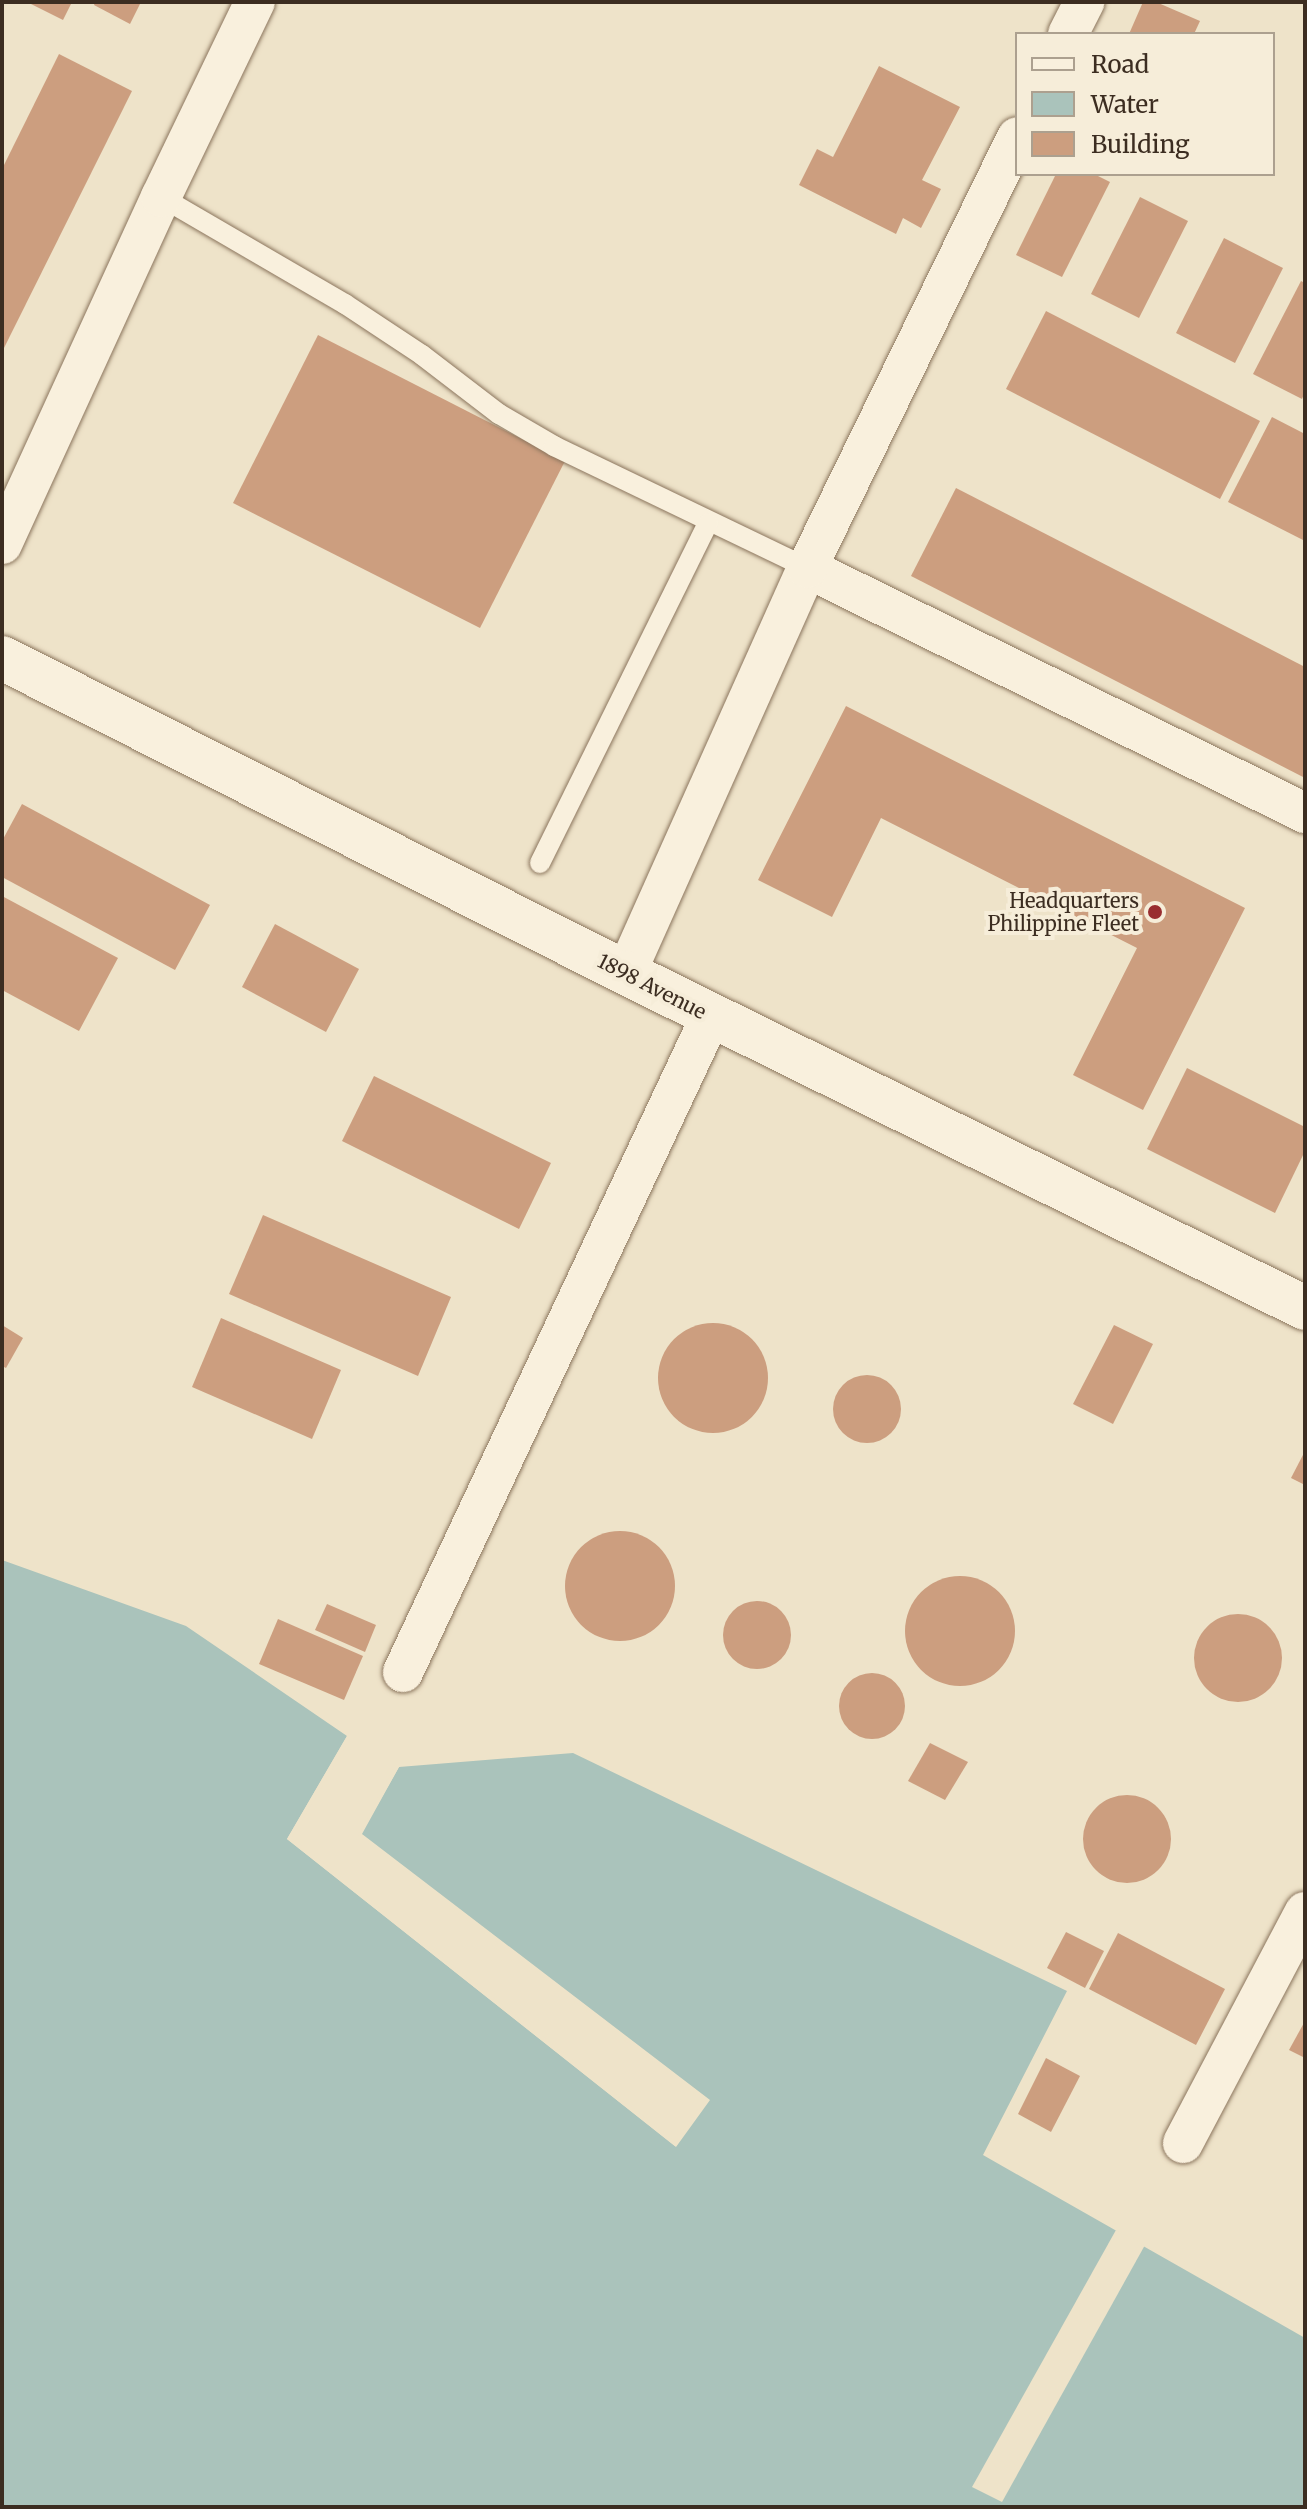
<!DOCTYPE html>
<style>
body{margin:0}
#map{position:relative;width:1307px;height:2509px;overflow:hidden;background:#eee3c9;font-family:Merriweather,serif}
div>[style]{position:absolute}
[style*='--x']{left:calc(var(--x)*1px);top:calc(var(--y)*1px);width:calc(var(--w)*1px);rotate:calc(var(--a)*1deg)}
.water>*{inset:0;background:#aac3bb}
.pier>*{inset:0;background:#eee3c9}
.building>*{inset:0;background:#cc9e7f}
.round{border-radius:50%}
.roads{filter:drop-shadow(0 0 2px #8b755d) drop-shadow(0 0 2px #8b755d)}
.service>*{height:20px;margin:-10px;padding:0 10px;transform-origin:10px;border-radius:10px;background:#f9f0dd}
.minor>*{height:40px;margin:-20px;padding:0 20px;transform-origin:20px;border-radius:20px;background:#f9f0dd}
.tertiary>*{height:44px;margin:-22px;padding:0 22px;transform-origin:22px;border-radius:22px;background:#f9f0dd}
.dots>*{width:22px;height:22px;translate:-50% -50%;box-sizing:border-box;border:4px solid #f6edd9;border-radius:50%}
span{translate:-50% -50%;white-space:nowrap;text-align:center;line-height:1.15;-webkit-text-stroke:8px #f6edd9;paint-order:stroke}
.poi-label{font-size:20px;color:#3c2d21}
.right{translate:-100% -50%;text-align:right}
.street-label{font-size:20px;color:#3c2d21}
.frame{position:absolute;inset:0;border:4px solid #3c2d21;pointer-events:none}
.legend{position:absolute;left:1015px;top:32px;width:260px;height:144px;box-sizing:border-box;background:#f6edd9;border:2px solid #aca08f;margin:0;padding:10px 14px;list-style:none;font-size:24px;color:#3c2d21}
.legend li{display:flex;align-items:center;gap:16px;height:40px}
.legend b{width:40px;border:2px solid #aca08f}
</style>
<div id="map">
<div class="water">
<i style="clip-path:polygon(2px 1560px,186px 1626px,347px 1736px,287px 1839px,675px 2146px,709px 2100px,361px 1834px,399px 1767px,573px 1753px,1067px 1991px,983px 2155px,1305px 2338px,1305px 2507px,2px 2507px)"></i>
</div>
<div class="pier">
<i style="clip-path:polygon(347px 1736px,350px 1739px,292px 1838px,675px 2141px,704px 2101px,358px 1836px,395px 1765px,399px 1767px,362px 1834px,710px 2100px,676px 2147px,287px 1839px)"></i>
<i style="clip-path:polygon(1116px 2230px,1145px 2245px,1002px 2502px,972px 2487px)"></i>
</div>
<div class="building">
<i style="clip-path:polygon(27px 2px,72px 2px,63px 20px)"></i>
<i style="clip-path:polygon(95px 2px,141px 2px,130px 24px,94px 5px)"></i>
<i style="clip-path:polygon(1143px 2px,1156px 2px,1200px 21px,1194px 34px,1129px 34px)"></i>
<i style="clip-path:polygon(59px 54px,132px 91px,2px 352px,2px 169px)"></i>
<i style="clip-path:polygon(879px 66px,960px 107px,922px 180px,941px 189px,921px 228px,903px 218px,896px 234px,799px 185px,817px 149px,833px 157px)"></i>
<i style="clip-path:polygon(1056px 174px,1094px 174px,1110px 182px,1062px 277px,1016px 255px)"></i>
<i style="clip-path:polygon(1140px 197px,1188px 221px,1139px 318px,1091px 294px)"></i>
<i style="clip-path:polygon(1224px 238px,1283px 268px,1235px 363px,1176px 333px)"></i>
<i style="clip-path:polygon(1301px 281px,1305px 283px,1305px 392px,1302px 399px,1253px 374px)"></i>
<i style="clip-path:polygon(1046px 311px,1260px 421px,1220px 499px,1006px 389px)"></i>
<i style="clip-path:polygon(318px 335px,565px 461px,480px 628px,233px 503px)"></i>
<i style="clip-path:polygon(1272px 417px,1305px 434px,1305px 541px,1228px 502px)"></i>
<i style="clip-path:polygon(956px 488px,1305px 667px,1305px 778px,911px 576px)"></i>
<i style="clip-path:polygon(846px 706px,1245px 908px,1143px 1110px,1073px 1075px,1137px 948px,881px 818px,832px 917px,758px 880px)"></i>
<i style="clip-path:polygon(22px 804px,210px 905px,175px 970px,2px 877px,2px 841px)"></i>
<i style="clip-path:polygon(2px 896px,118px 958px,79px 1031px,2px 990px)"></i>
<i style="clip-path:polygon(275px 924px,359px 969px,326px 1032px,242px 987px)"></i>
<i style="clip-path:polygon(1187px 1068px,1305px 1127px,1305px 1151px,1275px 1213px,1147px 1149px)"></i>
<i style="clip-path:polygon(374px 1076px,551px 1163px,519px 1229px,342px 1141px)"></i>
<i style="clip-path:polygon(263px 1215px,451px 1297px,418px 1376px,229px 1294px)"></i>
<i style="clip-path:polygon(221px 1318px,341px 1370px,312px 1439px,192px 1387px)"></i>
<i class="round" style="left:658px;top:1323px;width:110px;height:110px"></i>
<i style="clip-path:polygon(2px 1325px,23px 1338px,6px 1368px,2px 1366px)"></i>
<i style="clip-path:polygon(1114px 1325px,1153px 1344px,1113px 1424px,1073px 1404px)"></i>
<i class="round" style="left:833px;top:1375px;width:68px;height:68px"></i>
<i style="clip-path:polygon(1305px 1451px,1305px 1485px,1291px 1478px)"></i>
<i class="round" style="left:565px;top:1531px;width:110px;height:110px"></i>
<i class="round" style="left:905px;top:1576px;width:110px;height:110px"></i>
<i class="round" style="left:723px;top:1601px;width:68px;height:68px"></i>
<i style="clip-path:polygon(327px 1604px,376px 1625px,365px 1652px,315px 1630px)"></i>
<i class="round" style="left:1194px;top:1614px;width:88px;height:88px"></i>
<i style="clip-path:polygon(278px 1619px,363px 1656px,344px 1700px,259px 1664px)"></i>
<i class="round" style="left:839px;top:1673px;width:66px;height:66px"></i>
<i style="clip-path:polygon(930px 1743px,968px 1762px,945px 1800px,908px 1781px)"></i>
<i class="round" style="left:1083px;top:1795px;width:88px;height:88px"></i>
<i style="clip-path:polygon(1066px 1932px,1104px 1951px,1085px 1988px,1047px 1968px)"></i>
<i style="clip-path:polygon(1118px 1933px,1225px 1989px,1196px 2045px,1089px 1989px)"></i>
<i style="clip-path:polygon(1305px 2021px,1305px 2058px,1289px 2050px)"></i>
<i style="clip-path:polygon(1046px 2058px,1080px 2076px,1051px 2132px,1018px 2114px)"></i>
</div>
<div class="roads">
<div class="service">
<i style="--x:161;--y:197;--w:213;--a:30.2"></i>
<i style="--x:345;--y:304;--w:92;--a:33.5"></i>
<i style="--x:422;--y:355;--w:97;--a:37.5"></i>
<i style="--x:499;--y:414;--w:64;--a:30.2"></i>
<i style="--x:554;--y:446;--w:281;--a:25.7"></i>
<i style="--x:540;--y:863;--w:379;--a:-63.7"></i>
</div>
<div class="minor">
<i style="--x:1068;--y:34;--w:36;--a:-63"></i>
<i style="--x:2;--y:544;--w:382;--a:-65.4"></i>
<i style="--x:161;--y:197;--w:216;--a:-64.3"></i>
<i style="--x:807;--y:568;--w:555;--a:26.2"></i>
<i style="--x:626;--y:973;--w:444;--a:-65.9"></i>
<i style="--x:807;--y:568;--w:479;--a:-64"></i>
<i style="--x:403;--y:1672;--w:725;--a:-64.85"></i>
<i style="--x:1183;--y:2143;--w:261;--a:-62.2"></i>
</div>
<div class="tertiary">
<i style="--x:2;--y:658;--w:699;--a:26.78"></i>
<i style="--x:626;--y:973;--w:757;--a:26.26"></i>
</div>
</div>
<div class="dots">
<i style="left:1155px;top:912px;background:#992e30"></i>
</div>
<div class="poi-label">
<span class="right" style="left:1139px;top:912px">Headquarters<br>Philippine Fleet</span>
</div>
<div class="street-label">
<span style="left:652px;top:986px;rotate:27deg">1898 Avenue</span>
</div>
<div class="frame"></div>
<ul class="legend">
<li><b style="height:10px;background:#f9f0dd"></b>Road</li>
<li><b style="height:22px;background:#aac3bb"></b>Water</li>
<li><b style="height:22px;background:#cc9e7f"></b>Building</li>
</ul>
</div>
